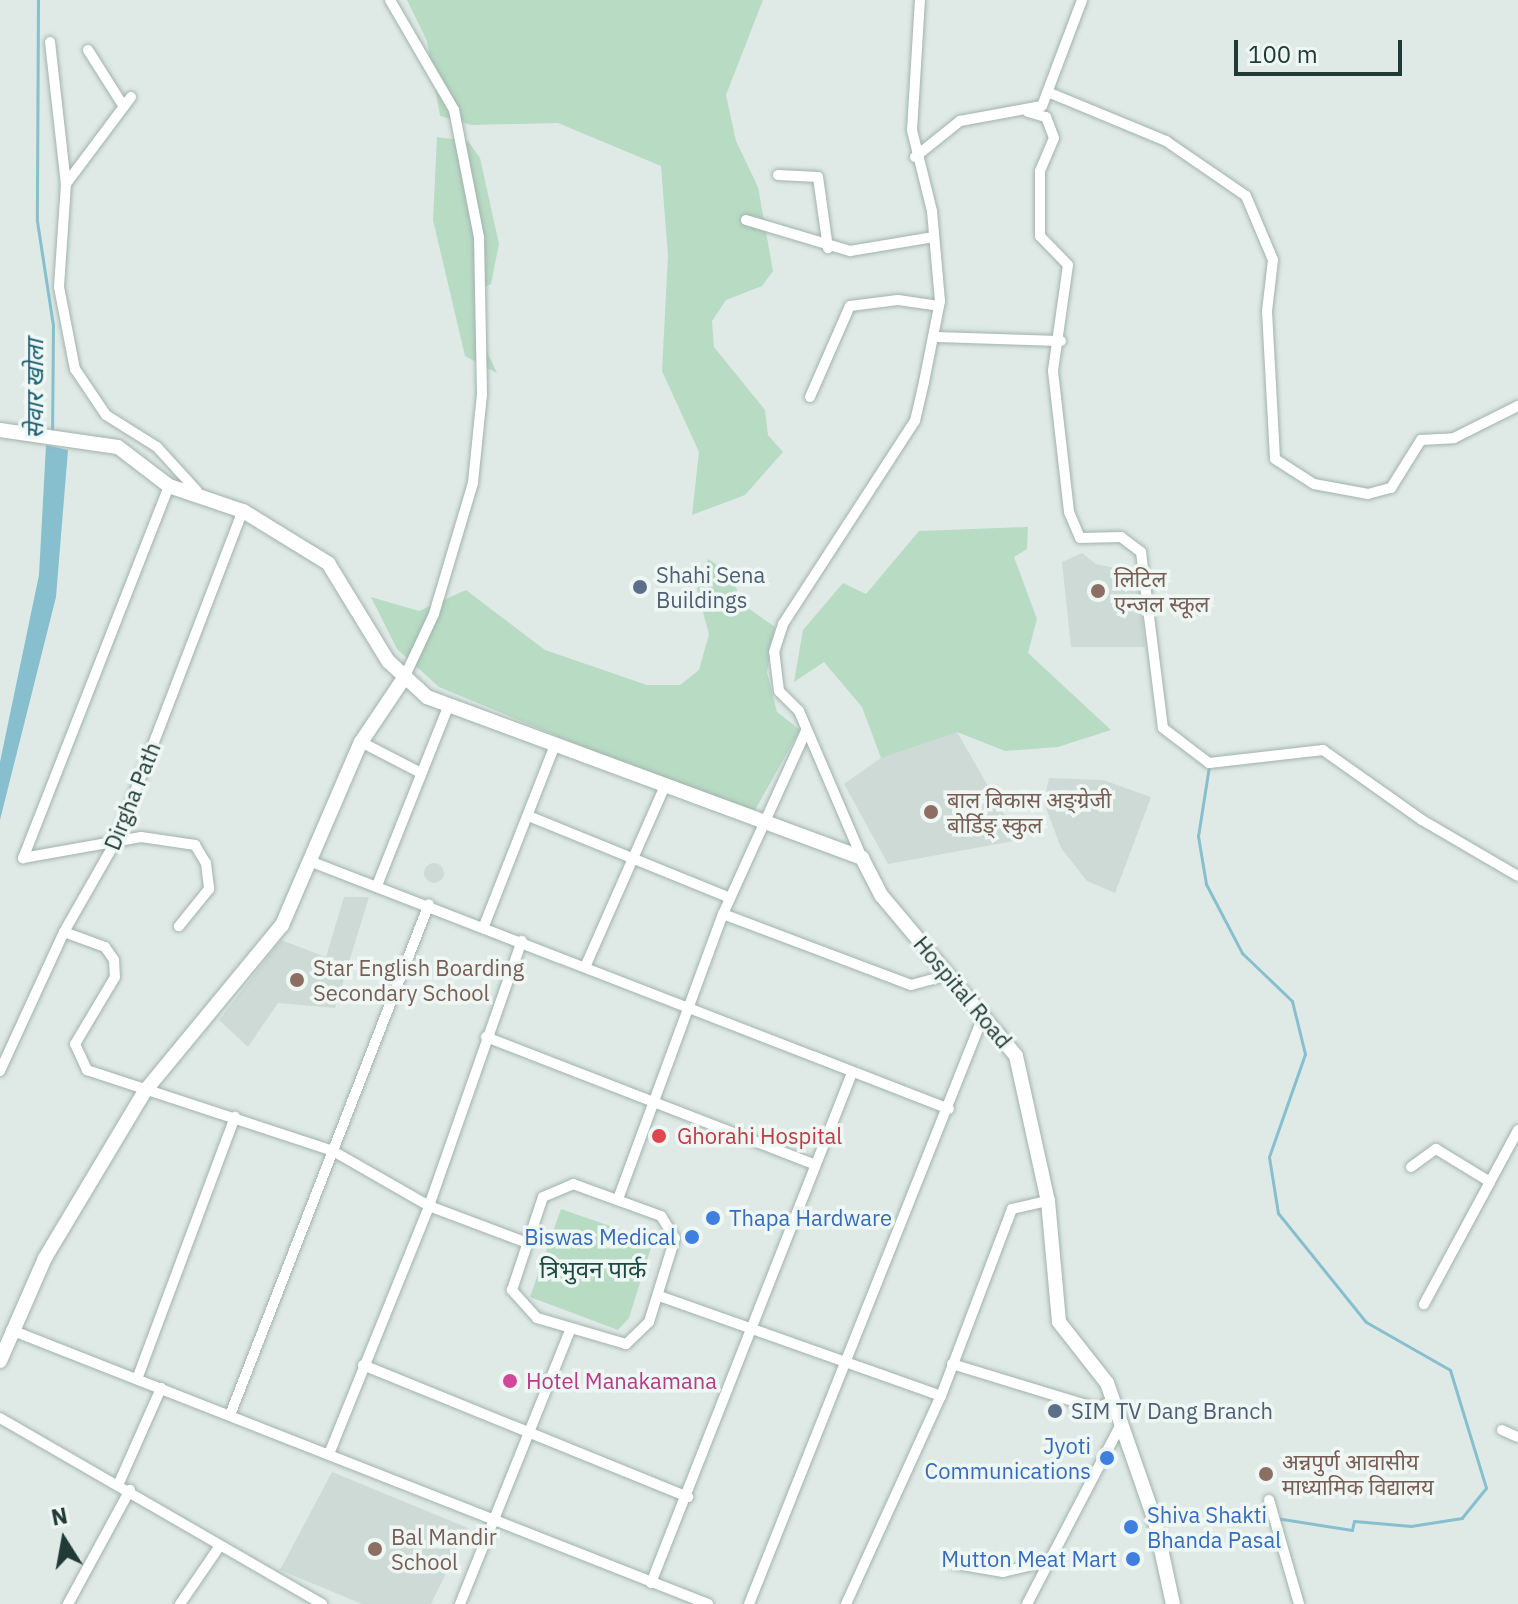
<!DOCTYPE html>
<meta charset="utf-8">
<style>
body{margin:0}
#map{position:relative;width:1518px;height:1604px;overflow:hidden;background:#dfeae6;font-family:"IBM Plex Sans","Noto Sans Devanagari",sans-serif}
div>[style]{position:absolute}
[style*='--x']{left:calc(var(--x)*1px);top:calc(var(--y)*1px);width:calc(var(--w)*1px);rotate:calc(var(--a)*1deg)}
.built>*{inset:0;background:#cddad5}
.round{border-radius:50%}
.green>*{inset:0;background:#b8dbc4}
.water>*{inset:0;background:#87bfcf}
.stream>*{height:3px;margin:-1.5px;padding:0 1.5px;transform-origin:1.5px;border-radius:1.5px;background:#87bfcf}
.roads{filter:drop-shadow(0 0 2px #a2b2ad) drop-shadow(0 0 2px #a2b2ad)}
.street>*{height:10px;margin:-5px;padding:0 5px;transform-origin:5px;border-radius:5px;background:#fff}
.secondary>*{height:14px;margin:-7px;padding:0 7px;transform-origin:7px;border-radius:7px;background:#fff}
.dots>*{width:22px;height:22px;translate:-50% -50%;box-sizing:border-box;border:4px solid #eff7f4;border-radius:50%}
span{translate:-50% -50%;white-space:nowrap;text-align:center;line-height:1.15;-webkit-text-stroke:7px #eff7f4;paint-order:stroke}
.service-label{font-size:22px;color:#4e5e75}
.left{translate:0 -50%;text-align:left}
.education-label{font-size:22px;color:#785e54}
.street-label{font-size:22px;color:#203a35}
.health-label{font-size:22px;color:#be3a42}
.shop-label{font-size:22px;color:#366cbe}
.right{translate:-100% -50%;text-align:right}
.hotel-label{font-size:22px;color:#b23c85}
.water-label{font-size:24px;color:#1c5f74;font-style:italic}
.neighbourhood-label{font-size:24px;color:#1d4b43}
.north{position:absolute;left:24px;top:1500px;width:80px;height:80px;-webkit-text-stroke:6px #eff7f4;paint-order:stroke;rotate:349deg;font-size:22px;font-weight:700;line-height:32px;text-align:center;color:#203a35}
.north::after{content:'';display:block;margin:auto;width:28px;height:36px;background:#203a35;clip-path:polygon(50% 0,100% 100%,50% 72%,0 100%)}
.scale{position:absolute;left:1234px;top:40px;width:168px;height:36px;box-sizing:border-box;border:4px solid #203a35;border-top:0;padding-left:10px;font-size:24px;line-height:28px;white-space:nowrap;color:#203a35;-webkit-text-stroke:6px #eff7f4;paint-order:stroke}
</style>
<div id="map">
<div class="built">
<i style="clip-path:polygon(1082px 553px,1096px 564px,1138px 573px,1145px 647px,1071px 647px,1062px 562px)"></i>
<i style="clip-path:polygon(957px 732px,1019px 840px,888px 864px,844px 784px,906px 740px)"></i>
<i style="clip-path:polygon(1049px 778px,1103px 780px,1151px 797px,1115px 893px,1087px 881px,1061px 848px,1044px 802px)"></i>
<i class="round" style="left:424px;top:863px;width:20px;height:20px"></i>
<i style="clip-path:polygon(344px 897px,369px 897px,335px 1008px,278px 1003px,248px 1047px,219px 1020px,281px 940px,326px 957px)"></i>
<i class="round" style="left:648px;top:1125px;width:22px;height:22px"></i>
<i style="clip-path:polygon(332px 1472px,468px 1528px,431px 1604px,362px 1604px,280px 1570px)"></i>
</div>
<div class="green">
<i style="clip-path:polygon(407px 0,763px 0,726px 95px,736px 141px,758px 187px,773px 271px,762px 286px,726px 300px,712px 321px,714px 347px,765px 410px,768px 435px,783px 452px,745px 495px,692px 515px,699px 452px,662px 371px,668px 256px,661px 166px,558px 123px,471px 125px,440px 116px,427px 41px)"></i>
<i style="clip-path:polygon(437px 137px,468px 141px,480px 158px,499px 244px,491px 284px,476px 291px,475px 326px,497px 373px,465px 356px,433px 220px)"></i>
<i style="clip-path:polygon(1028px 527px,1027px 549px,1014px 557px,1037px 619px,1028px 653px,1111px 730px,1058px 747px,1005px 751px,957px 732px,881px 758px,862px 707px,824px 662px,794px 682px,803px 630px,843px 583px,866px 594px,919px 531px)"></i>
<i style="clip-path:polygon(708px 559px,731px 574px,742px 604px,775px 627px,767px 672px,777px 712px,800px 730px,755px 810px,692px 792px,439px 687px,397px 649px,371px 597px,419px 611px,466px 590px,545px 650px,647px 685px,680px 685px,699px 670px,709px 634px,697px 590px)"></i>
<i style="clip-path:polygon(561px 1209px,653px 1241px,629px 1318px,618px 1330px,530px 1297px)"></i>
</div>
<div class="water">
<i style="clip-path:polygon(46px 445px,68px 450px,56px 597px,0 820px,0 762px,39px 575px)"></i>
</div>
<div class="stream">
<i style="--x:38;--y:0;--w:221;--a:90.3"></i>
<i style="--x:37;--y:221;--w:105;--a:81.3"></i>
<i style="--x:53;--y:325;--w:106;--a:90.5"></i>
<i style="--x:30;--y:685;--w:20;--a:-75"></i>
<i style="--x:1209;--y:766;--w:71;--a:98.9"></i>
<i style="--x:1198;--y:836;--w:49;--a:80.5"></i>
<i style="--x:1206;--y:884;--w:78;--a:62.4"></i>
<i style="--x:1242;--y:953;--w:69;--a:43.8"></i>
<i style="--x:1292;--y:1001;--w:55;--a:76.2"></i>
<i style="--x:1305;--y:1054;--w:109;--a:109.3"></i>
<i style="--x:1269;--y:1157;--w:57;--a:80.9"></i>
<i style="--x:1278;--y:1213;--w:140;--a:51.1"></i>
<i style="--x:1366;--y:1322;--w:97;--a:29.7"></i>
<i style="--x:1450;--y:1370;--w:123;--a:73"></i>
<i style="--x:1486;--y:1488;--w:38;--a:129"></i>
<i style="--x:1462;--y:1518;--w:52;--a:171.1"></i>
<i style="--x:1411;--y:1526;--w:57;--a:-175"></i>
<i style="--x:1354;--y:1521;--w:9;--a:103"></i>
<i style="--x:1352;--y:1530;--w:103;--a:-171.1"></i>
</div>
<div class="roads">
<div class="street">
<i style="--x:390;--y:0;--w:127;--a:59.8"></i>
<i style="--x:454;--y:110;--w:129;--a:78.9"></i>
<i style="--x:479;--y:237;--w:157;--a:88.9"></i>
<i style="--x:482;--y:394;--w:89;--a:95.8"></i>
<i style="--x:473;--y:483;--w:137;--a:106.6"></i>
<i style="--x:434;--y:614;--w:71;--a:115.1"></i>
<i style="--x:50;--y:42;--w:143;--a:83.6"></i>
<i style="--x:88;--y:50;--w:67;--a:57.7"></i>
<i style="--x:1050;--y:93;--w:126;--a:22.5"></i>
<i style="--x:1166;--y:141;--w:97;--a:34.5"></i>
<i style="--x:1246;--y:196;--w:69;--a:67.1"></i>
<i style="--x:1273;--y:260;--w:51;--a:96.7"></i>
<i style="--x:1267;--y:311;--w:148;--a:86.9"></i>
<i style="--x:1275;--y:459;--w:46;--a:32.7"></i>
<i style="--x:1314;--y:484;--w:55;--a:10.5"></i>
<i style="--x:1368;--y:494;--w:24;--a:-15"></i>
<i style="--x:1391;--y:488;--w:57;--a:-58"></i>
<i style="--x:1421;--y:440;--w:33;--a:-3"></i>
<i style="--x:1454;--y:438;--w:72;--a:-26.6"></i>
<i style="--x:131;--y:97;--w:109;--a:126.8"></i>
<i style="--x:66;--y:184;--w:103;--a:93.9"></i>
<i style="--x:59;--y:287;--w:84;--a:79"></i>
<i style="--x:75;--y:369;--w:55;--a:56"></i>
<i style="--x:106;--y:415;--w:60;--a:32.1"></i>
<i style="--x:157;--y:447;--w:59;--a:47.7"></i>
<i style="--x:1028;--y:112;--w:19;--a:16"></i>
<i style="--x:1046;--y:117;--w:22;--a:69"></i>
<i style="--x:1054;--y:138;--w:36;--a:113"></i>
<i style="--x:1040;--y:171;--w:65;--a:90"></i>
<i style="--x:1040;--y:236;--w:40;--a:46"></i>
<i style="--x:1068;--y:265;--w:107;--a:98.1"></i>
<i style="--x:1053;--y:371;--w:142;--a:83.5"></i>
<i style="--x:1069;--y:512;--w:28;--a:67"></i>
<i style="--x:1080;--y:538;--w:41;--a:-1.4"></i>
<i style="--x:1121;--y:537;--w:25;--a:37"></i>
<i style="--x:1141;--y:552;--w:177;--a:82.9"></i>
<i style="--x:1163;--y:728;--w:58;--a:37.3"></i>
<i style="--x:1209;--y:763;--w:115;--a:-6.5"></i>
<i style="--x:1323;--y:750;--w:121;--a:35.3"></i>
<i style="--x:1422;--y:820;--w:111;--a:30.3"></i>
<i style="--x:915;--y:157;--w:58;--a:-38.7"></i>
<i style="--x:960;--y:121;--w:83;--a:-10.4"></i>
<i style="--x:1042;--y:106;--w:113;--a:-69.3"></i>
<i style="--x:778;--y:175;--w:40;--a:2.9"></i>
<i style="--x:818;--y:177;--w:72;--a:82"></i>
<i style="--x:746;--y:220;--w:109;--a:16.6"></i>
<i style="--x:850;--y:251;--w:85;--a:-9.5"></i>
<i style="--x:934;--y:337;--w:127;--a:1.8"></i>
<i style="--x:810;--y:397;--w:99;--a:-66.3"></i>
<i style="--x:850;--y:306;--w:48;--a:-7.1"></i>
<i style="--x:898;--y:300;--w:41;--a:8.3"></i>
<i style="--x:169;--y:486;--w:400;--a:111.4"></i>
<i style="--x:23;--y:858;--w:120;--a:-10.1"></i>
<i style="--x:141;--y:837;--w:55;--a:8.4"></i>
<i style="--x:195;--y:845;--w:21;--a:59"></i>
<i style="--x:206;--y:863;--w:26;--a:83"></i>
<i style="--x:209;--y:889;--w:48;--a:129"></i>
<i style="--x:361;--y:742;--w:68;--a:27.3"></i>
<i style="--x:531;--y:817;--w:215;--a:22.1"></i>
<i style="--x:862;--y:858;--w:160;--a:-113.2"></i>
<i style="--x:799;--y:711;--w:28;--a:-135"></i>
<i style="--x:779;--y:691;--w:39;--a:-97"></i>
<i style="--x:774;--y:652;--w:29;--a:-72"></i>
<i style="--x:783;--y:624;--w:242;--a:-57"></i>
<i style="--x:915;--y:421;--w:40;--a:-77"></i>
<i style="--x:924;--y:382;--w:83;--a:-78.8"></i>
<i style="--x:940;--y:301;--w:90;--a:-95.1"></i>
<i style="--x:932;--y:211;--w:83;--a:-103.9"></i>
<i style="--x:912;--y:130;--w:130;--a:-86.5"></i>
<i style="--x:312;--y:862;--w:683;--a:21.19"></i>
<i style="--x:378;--y:883;--w:192;--a:-68.3"></i>
<i style="--x:723;--y:914;--w:201;--a:20.7"></i>
<i style="--x:911;--y:985;--w:39;--a:-15"></i>
<i style="--x:484;--y:926;--w:194;--a:-68.6"></i>
<i style="--x:64;--y:932;--w:44;--a:20.1"></i>
<i style="--x:105;--y:947;--w:16;--a:55"></i>
<i style="--x:114;--y:960;--w:17;--a:87"></i>
<i style="--x:115;--y:977;--w:78;--a:120.8"></i>
<i style="--x:75;--y:1044;--w:29;--a:65"></i>
<i style="--x:87;--y:1070;--w:259;--a:18.2"></i>
<i style="--x:333;--y:1151;--w:111;--a:29.8"></i>
<i style="--x:429;--y:1206;--w:103;--a:20.6"></i>
<i style="--x:586;--y:965;--w:193;--a:-66.2"></i>
<i style="--x:486;--y:1037;--w:352;--a:21.2"></i>
<i style="--x:0;--y:1071;--w:153;--a:-65.3"></i>
<i style="--x:64;--y:932;--w:105;--a:-60.3"></i>
<i style="--x:116;--y:841;--w:354;--a:-69"></i>
<i style="--x:1411;--y:1167;--w:31;--a:-36"></i>
<i style="--x:1436;--y:1149;--w:63;--a:31.4"></i>
<i style="--x:1490;--y:1182;--w:139;--a:118.4"></i>
<i style="--x:1490;--y:1182;--w:59;--a:-61.7"></i>
<i style="--x:573;--y:1184;--w:94;--a:20"></i>
<i style="--x:661;--y:1216;--w:26;--a:58"></i>
<i style="--x:675;--y:1238;--w:88;--a:107.2"></i>
<i style="--x:649;--y:1322;--w:32;--a:136"></i>
<i style="--x:626;--y:1344;--w:93;--a:-163.7"></i>
<i style="--x:537;--y:1318;--w:38;--a:-132"></i>
<i style="--x:512;--y:1290;--w:98;--a:-71.6"></i>
<i style="--x:543;--y:1197;--w:33;--a:-23"></i>
<i style="--x:618;--y:1199;--w:304;--a:-69.8"></i>
<i style="--x:723;--y:914;--w:201;--a:-65.6"></i>
<i style="--x:659;--y:1296;--w:299;--a:19.5"></i>
<i style="--x:11;--y:1330;--w:749;--a:21.46"></i>
<i style="--x:952;--y:1364;--w:151;--a:17"></i>
<i style="--x:1096;--y:1408;--w:19;--a:-21"></i>
<i style="--x:363;--y:1365;--w:351;--a:22.1"></i>
<i style="--x:137;--y:1379;--w:280;--a:-69.5"></i>
<i style="--x:230;--y:1415;--w:548;--a:-68.72"></i>
<i style="--x:0;--y:1418;--w:372;--a:30"></i>
<i style="--x:1502;--y:1430;--w:17;--a:24"></i>
<i style="--x:329;--y:1454;--w:267;--a:-68"></i>
<i style="--x:429;--y:1206;--w:281;--a:-70.7"></i>
<i style="--x:119;--y:1483;--w:104;--a:-66.1"></i>
<i style="--x:1269;--y:1500;--w:108;--a:73.9"></i>
<i style="--x:951;--y:1563;--w:53;--a:9.8"></i>
<i style="--x:1003;--y:1572;--w:47;--a:-13.4"></i>
<i style="--x:651;--y:1583;--w:548;--a:-68.49"></i>
<i style="--x:68;--y:1604;--w:130;--a:-61.5"></i>
<i style="--x:180;--y:1604;--w:69;--a:-55.6"></i>
<i style="--x:460;--y:1604;--w:295;--a:-68.1"></i>
<i style="--x:749;--y:1604;--w:635;--a:-68.28"></i>
<i style="--x:846;--y:1604;--w:229;--a:-65.5"></i>
<i style="--x:941;--y:1396;--w:200;--a:-69.2"></i>
<i style="--x:1012;--y:1209;--w:37;--a:-13"></i>
<i style="--x:1027;--y:1604;--w:205;--a:-62.4"></i>
</div>
<div class="secondary">
<i style="--x:0;--y:430;--w:119;--a:8.2"></i>
<i style="--x:118;--y:447;--w:64;--a:37.4"></i>
<i style="--x:169;--y:486;--w:78;--a:18.7"></i>
<i style="--x:243;--y:511;--w:100;--a:31.5"></i>
<i style="--x:328;--y:563;--w:115;--a:58.5"></i>
<i style="--x:388;--y:661;--w:53;--a:42.7"></i>
<i style="--x:427;--y:697;--w:464;--a:20.3"></i>
<i style="--x:862;--y:858;--w:42;--a:62.8"></i>
<i style="--x:881;--y:895;--w:210;--a:50"></i>
<i style="--x:1016;--y:1056;--w:148;--a:77.6"></i>
<i style="--x:1048;--y:1201;--w:121;--a:84.8"></i>
<i style="--x:1059;--y:1322;--w:78;--a:51.8"></i>
<i style="--x:1107;--y:1383;--w:146;--a:70.8"></i>
<i style="--x:1155;--y:1521;--w:85;--a:77.8"></i>
<i style="--x:0;--y:1361;--w:112;--a:-66.4"></i>
<i style="--x:45;--y:1258;--w:195;--a:-59.1"></i>
<i style="--x:145;--y:1091;--w:215;--a:-50.5"></i>
<i style="--x:282;--y:925;--w:199;--a:-66.7"></i>
<i style="--x:361;--y:742;--w:77;--a:-56.1"></i>
</div>
</div>
<div class="dots">
<i style="left:640px;top:587px;background:#5c6f8a"></i>
<i style="left:1098px;top:591px;background:#8d6e63"></i>
<i style="left:931px;top:812px;background:#8d6e63"></i>
<i style="left:297px;top:980px;background:#8d6e63"></i>
<i style="left:659px;top:1136px;background:#e0444e"></i>
<i style="left:713px;top:1218px;background:#3f7fe0"></i>
<i style="left:692px;top:1237px;background:#3f7fe0"></i>
<i style="left:510px;top:1381px;background:#d1479c"></i>
<i style="left:1055px;top:1411px;background:#5c6f8a"></i>
<i style="left:1107px;top:1458px;background:#3f7fe0"></i>
<i style="left:1266px;top:1474px;background:#8d6e63"></i>
<i style="left:1131px;top:1527px;background:#3f7fe0"></i>
<i style="left:375px;top:1549px;background:#8d6e63"></i>
<i style="left:1133px;top:1559px;background:#3f7fe0"></i>
</div>
<div class="service-label">
<span class="left" style="left:656px;top:587px">Shahi Sena<br>Buildings</span>
<span class="left" style="left:1071px;top:1411px">SIM TV Dang Branch</span>
</div>
<div class="education-label">
<span class="left" style="left:1114px;top:591px">लिटिल<br>एन्जल स्कूल</span>
<span class="left" style="left:947px;top:812px">बाल बिकास अङ्ग्रेजी<br>बोर्डिङ् स्कुल</span>
<span class="left" style="left:313px;top:980px">Star English Boarding<br>Secondary School</span>
<span class="left" style="left:1282px;top:1474px">अन्नपुर्ण आवासीय<br>माध्यामिक विद्यालय</span>
<span class="left" style="left:391px;top:1549px">Bal Mandir<br>School</span>
</div>
<div class="street-label">
<span style="left:132px;top:796px;rotate:-68deg">Dirgha Path</span>
<span style="left:963px;top:992px;rotate:50deg">Hospital Road</span>
</div>
<div class="health-label">
<span class="left" style="left:677px;top:1136px">Ghorahi Hospital</span>
</div>
<div class="shop-label">
<span class="left" style="left:729px;top:1218px">Thapa Hardware</span>
<span class="right" style="left:676px;top:1237px">Biswas Medical</span>
<span class="right" style="left:1091px;top:1458px">Jyoti<br>Communications</span>
<span class="left" style="left:1147px;top:1527px">Shiva Shakti<br>Bhanda Pasal</span>
<span class="right" style="left:1117px;top:1559px">Mutton Meat Mart</span>
</div>
<div class="hotel-label">
<span class="left" style="left:526px;top:1381px">Hotel Manakamana</span>
</div>
<div class="water-label">
<span style="left:35px;top:389px;rotate:-90deg">सेवार खोला</span>
</div>
<div class="neighbourhood-label">
<span style="left:593px;top:1270px">त्रिभुवन पार्क</span>
</div>
<div class="north">N</div>
<div class="scale">100 m</div>
</div>
